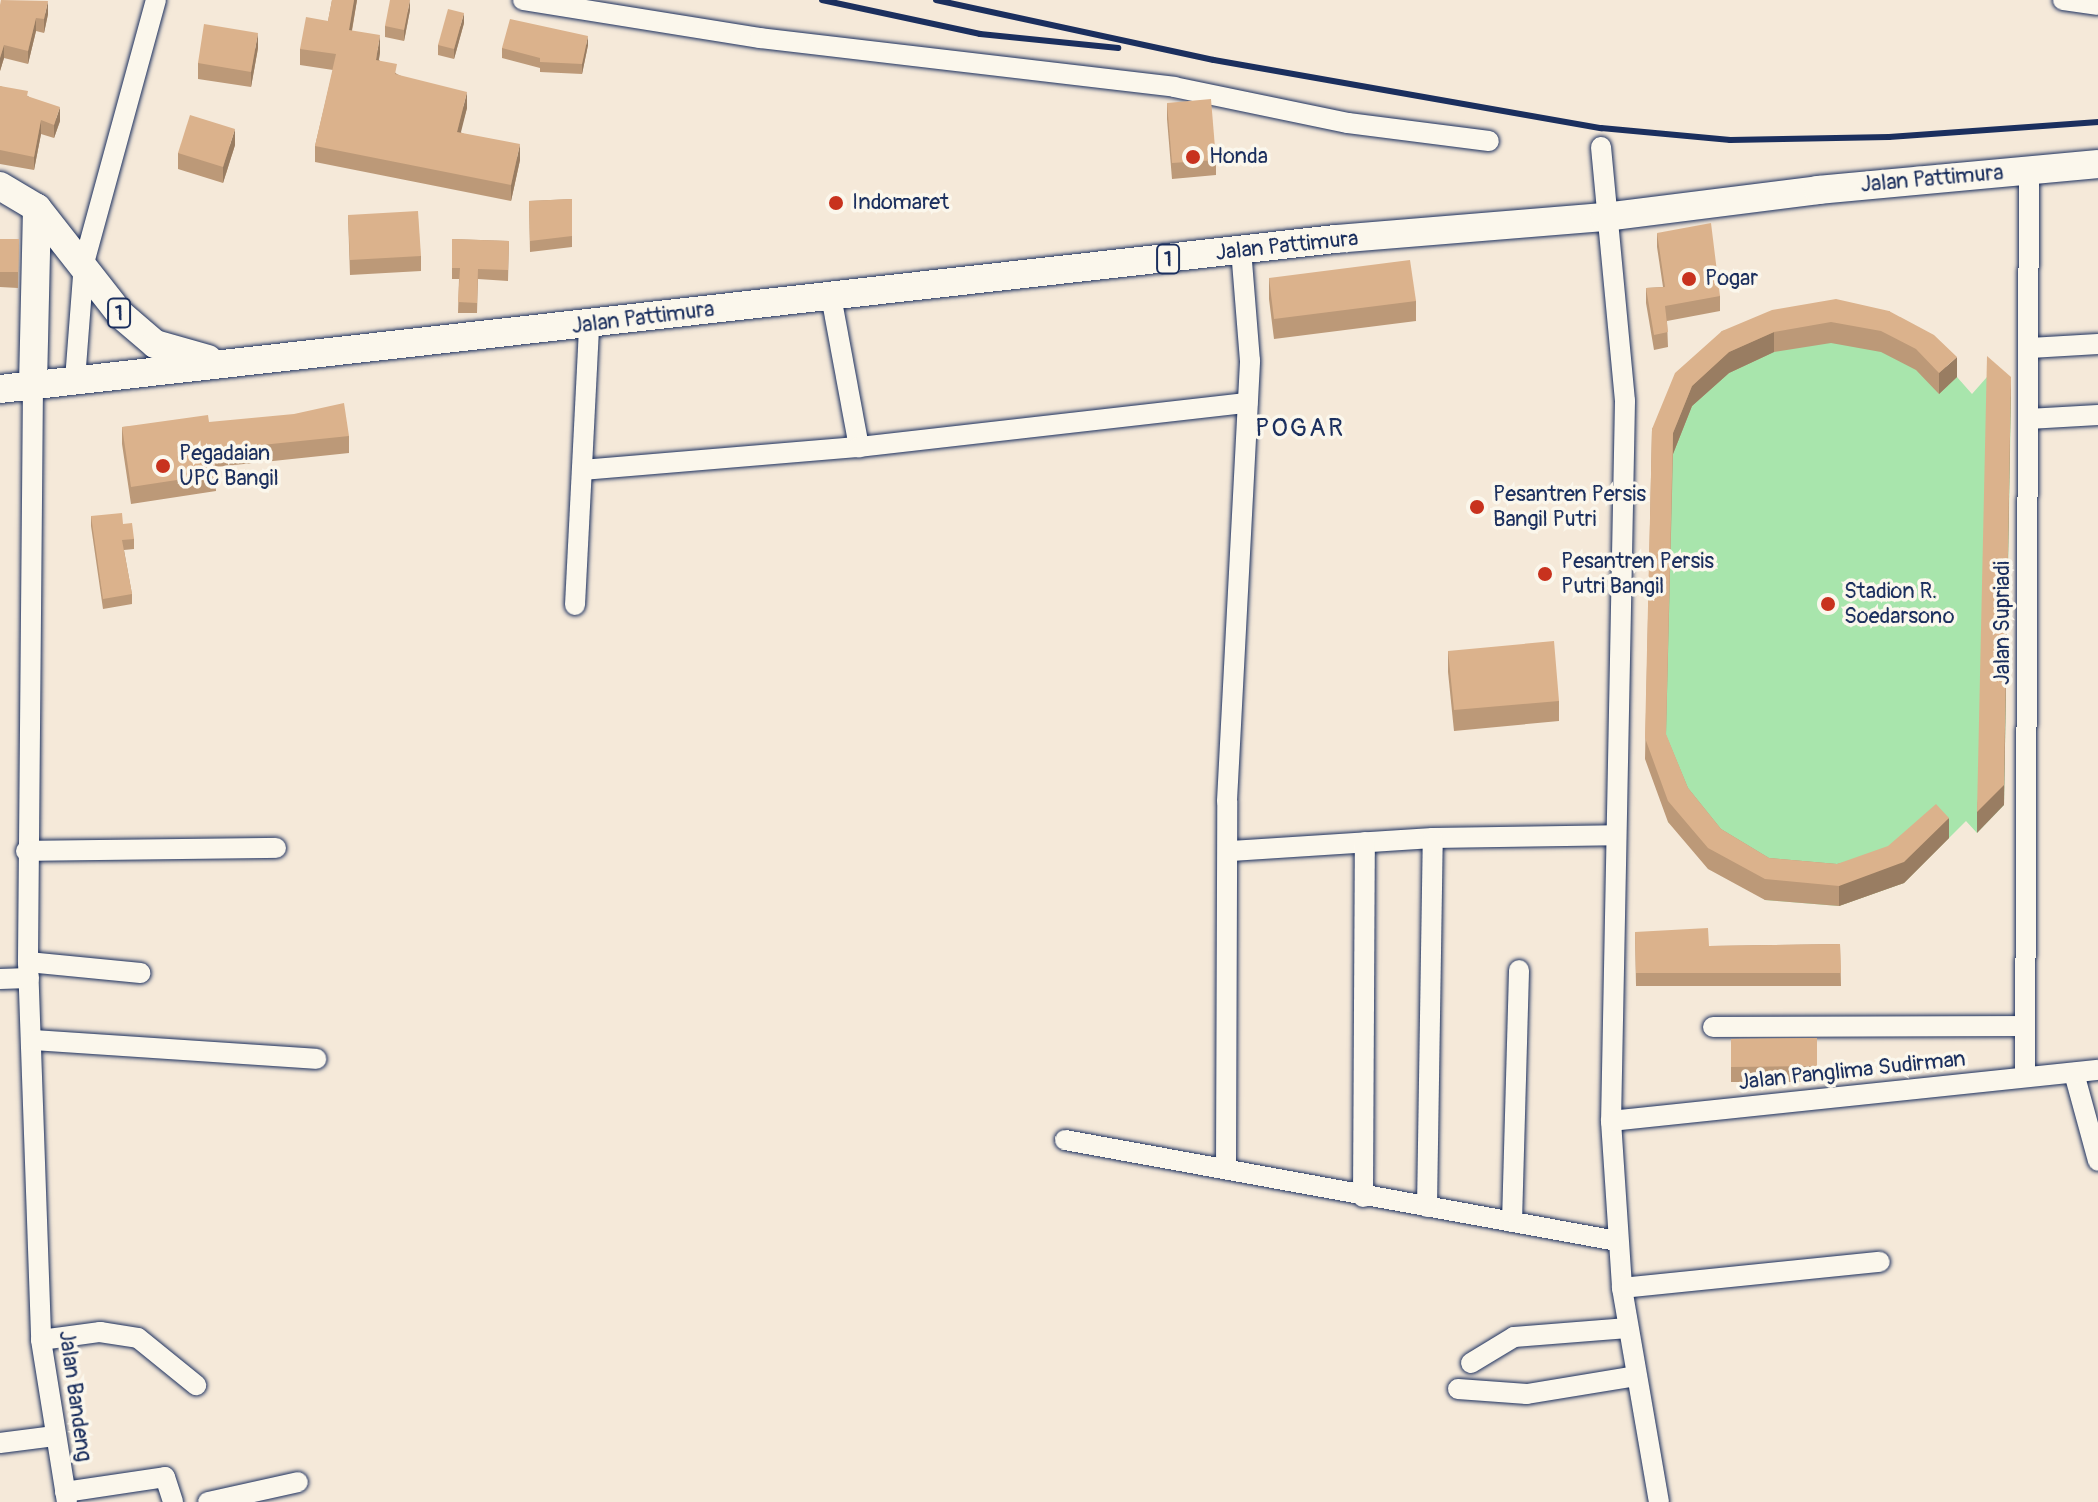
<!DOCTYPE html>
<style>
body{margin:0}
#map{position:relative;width:2098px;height:1502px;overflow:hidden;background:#f5e9d9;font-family:Pangolin,sans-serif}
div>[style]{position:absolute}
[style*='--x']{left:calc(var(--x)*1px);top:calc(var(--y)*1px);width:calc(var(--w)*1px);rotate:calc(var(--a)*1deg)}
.green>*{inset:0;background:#a8e5ac}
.roads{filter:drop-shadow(0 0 2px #1b2f5e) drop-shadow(0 0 2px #1b2f5e)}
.minor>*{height:20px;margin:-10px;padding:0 10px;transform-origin:10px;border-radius:10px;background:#fbf7ec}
.highway>*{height:28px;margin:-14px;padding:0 14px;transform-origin:14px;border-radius:14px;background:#fbf7ec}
.rail>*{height:6px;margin:-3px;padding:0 3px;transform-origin:3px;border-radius:3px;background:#1b2f5e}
.wall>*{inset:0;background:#bc9978}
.shaded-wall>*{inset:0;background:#997d62}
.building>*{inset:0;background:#dbb28c}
.dots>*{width:22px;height:22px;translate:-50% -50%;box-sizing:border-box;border:4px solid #fbf7ec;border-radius:50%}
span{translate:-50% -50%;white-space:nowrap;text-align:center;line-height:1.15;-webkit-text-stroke:7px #fbf7ec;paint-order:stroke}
.shield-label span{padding:2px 6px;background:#fbf7ec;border:2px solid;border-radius:6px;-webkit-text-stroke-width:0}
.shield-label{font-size:20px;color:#1b2f5e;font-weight:700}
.poi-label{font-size:22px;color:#1b2f5e}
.left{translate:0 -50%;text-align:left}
.street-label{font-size:22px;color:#1b2f5e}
.quarter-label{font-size:26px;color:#1b2f5e;letter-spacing:2px}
</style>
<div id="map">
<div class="green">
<i style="clip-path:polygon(1836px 320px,1957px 377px,1972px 394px,1987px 377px,2011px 397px,2004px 805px,1977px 833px,1966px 821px,1904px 883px,1839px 906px,1765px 900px,1668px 822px,1652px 449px,1675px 394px)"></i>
</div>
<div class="roads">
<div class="minor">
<i style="--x:523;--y:0;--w:240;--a:9.1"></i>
<i style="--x:760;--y:38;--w:417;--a:6.7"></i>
<i style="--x:1174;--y:87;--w:178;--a:11.7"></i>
<i style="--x:1348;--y:123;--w:142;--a:7.3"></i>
<i style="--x:2063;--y:0;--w:35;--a:8"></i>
<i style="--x:1601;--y:147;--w:255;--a:84.6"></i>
<i style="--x:1625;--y:401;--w:720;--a:91.11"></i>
<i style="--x:1611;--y:1121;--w:167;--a:86.2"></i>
<i style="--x:1622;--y:1288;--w:217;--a:80.2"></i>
<i style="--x:831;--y:296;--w:154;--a:79.5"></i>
<i style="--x:2030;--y:348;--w:68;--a:-3.4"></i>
<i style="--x:75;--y:380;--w:117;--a:-85.6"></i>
<i style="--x:84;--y:263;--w:273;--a:-74.7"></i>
<i style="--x:33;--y:385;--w:577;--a:90.5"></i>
<i style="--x:28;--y:962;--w:378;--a:88"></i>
<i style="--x:41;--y:1340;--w:164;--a:80.9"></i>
<i style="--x:2028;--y:419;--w:70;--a:-3.3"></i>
<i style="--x:583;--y:470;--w:277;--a:-4.8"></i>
<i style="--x:859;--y:447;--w:391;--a:-6.5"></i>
<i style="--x:575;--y:605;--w:280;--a:-87.1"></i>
<i style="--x:26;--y:851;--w:250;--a:-0.7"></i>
<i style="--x:1231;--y:851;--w:202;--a:-3.7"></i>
<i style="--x:1433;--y:838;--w:182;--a:-0.9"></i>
<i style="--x:28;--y:962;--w:113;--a:5.6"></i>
<i style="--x:0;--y:979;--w:29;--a:-2"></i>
<i style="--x:1713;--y:1027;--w:312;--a:-0.2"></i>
<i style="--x:32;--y:1040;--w:285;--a:3.8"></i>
<i style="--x:2074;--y:1073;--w:91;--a:74.7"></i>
<i style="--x:2025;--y:1076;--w:906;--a:-89.75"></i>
<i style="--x:1611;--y:1121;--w:490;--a:-6"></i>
<i style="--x:1065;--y:1140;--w:561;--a:10.37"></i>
<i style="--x:1226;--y:1169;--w:368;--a:-89.8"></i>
<i style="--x:1227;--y:801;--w:441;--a:-87"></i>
<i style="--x:1250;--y:361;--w:111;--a:-94.6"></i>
<i style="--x:1363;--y:1197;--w:355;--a:-89.7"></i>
<i style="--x:1427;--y:1207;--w:369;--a:-89.1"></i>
<i style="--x:1512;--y:1222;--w:252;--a:-88.4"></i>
<i style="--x:1622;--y:1288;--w:259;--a:-5.8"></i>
<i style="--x:41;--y:1340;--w:60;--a:-7.7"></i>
<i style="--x:100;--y:1332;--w:38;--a:9"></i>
<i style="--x:138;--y:1338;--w:75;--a:39"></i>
<i style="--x:1471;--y:1363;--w:50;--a:-31.2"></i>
<i style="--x:1514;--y:1337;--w:114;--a:-4.5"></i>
<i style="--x:1458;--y:1389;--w:69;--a:4.1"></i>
<i style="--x:1527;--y:1394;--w:110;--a:-9.4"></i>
<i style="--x:0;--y:1443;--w:55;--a:-7.3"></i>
<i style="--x:65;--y:1492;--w:101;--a:-8.5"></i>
<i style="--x:165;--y:1477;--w:26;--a:72"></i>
<i style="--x:208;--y:1502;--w:92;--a:-12.5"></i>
</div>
<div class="highway">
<i style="--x:0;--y:186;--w:43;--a:30.7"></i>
<i style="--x:37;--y:208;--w:135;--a:51.9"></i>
<i style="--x:120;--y:314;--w:46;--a:40.6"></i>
<i style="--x:155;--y:344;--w:55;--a:15.8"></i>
<i style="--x:33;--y:385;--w:177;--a:-88.7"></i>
<i style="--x:0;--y:389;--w:1344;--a:-6.41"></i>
<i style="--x:1336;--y:239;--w:270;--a:-4.7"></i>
<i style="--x:1605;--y:217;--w:215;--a:-7.2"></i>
<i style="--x:1818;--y:190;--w:281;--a:-5.3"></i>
</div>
</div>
<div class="rail">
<i style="--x:822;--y:0;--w:162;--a:12.1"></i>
<i style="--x:980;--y:34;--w:139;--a:5.8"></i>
<i style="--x:936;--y:0;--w:284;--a:12.2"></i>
<i style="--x:1214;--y:60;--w:393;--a:10"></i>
<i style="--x:1601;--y:128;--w:130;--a:5.3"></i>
<i style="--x:1730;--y:140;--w:159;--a:-1.1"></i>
<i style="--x:1889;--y:137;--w:210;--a:-4.1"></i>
</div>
<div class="wall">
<i style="clip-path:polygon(332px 0,357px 0,352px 31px,380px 52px,379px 60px,397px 74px,467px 108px,460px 132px,520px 160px,511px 201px,315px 162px,315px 146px,333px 70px,300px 65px,300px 49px,328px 21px)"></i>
<i style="clip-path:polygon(0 5px,48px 14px,44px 33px,36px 31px,28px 64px,4px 58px,0 71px)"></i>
<i style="clip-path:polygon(410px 10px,404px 41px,385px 37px,385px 26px)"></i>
<i style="clip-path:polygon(464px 23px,454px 59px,438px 55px,438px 45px)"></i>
<i style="clip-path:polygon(588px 45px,582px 74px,540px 72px,540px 68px,502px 58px,502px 48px)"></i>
<i style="clip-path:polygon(258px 48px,251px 87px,198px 79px,198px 63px)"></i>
<i style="clip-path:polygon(0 86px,28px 96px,60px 121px,54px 138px,41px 134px,34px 170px,0 164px)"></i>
<i style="clip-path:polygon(1167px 103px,1216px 160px,1216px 175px,1172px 179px,1167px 119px)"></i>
<i style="clip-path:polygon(235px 145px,223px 183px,178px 169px,178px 153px)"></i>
<i style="clip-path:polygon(572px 199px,572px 247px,530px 252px,529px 201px)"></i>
<i style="clip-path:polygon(348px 215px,421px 256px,421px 271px,350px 275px)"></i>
<i style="clip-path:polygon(1657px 233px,1720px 296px,1720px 311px,1667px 321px,1668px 347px,1654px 350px,1646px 303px,1646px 288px,1663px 287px,1657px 247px)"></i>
<i style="clip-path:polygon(0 239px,19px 239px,18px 288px,0 287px)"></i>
<i style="clip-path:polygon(452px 239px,509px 241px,508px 281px,478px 279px,477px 313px,458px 313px,459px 279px,452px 279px)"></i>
<i style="clip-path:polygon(1269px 278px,1416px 301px,1416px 321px,1274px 339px,1269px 299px)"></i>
<i style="clip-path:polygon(1889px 311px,1957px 377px,1939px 394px,1916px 370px,1881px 352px,1831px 343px,1774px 352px,1729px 373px,1692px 406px,1673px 454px,1666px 735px,1688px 788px,1721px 829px,1769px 858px,1837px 864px,1949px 838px,1904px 883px,1839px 906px,1765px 900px,1708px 869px,1668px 822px,1645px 759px,1652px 429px,1722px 331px)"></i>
<i style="clip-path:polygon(209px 422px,349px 436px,349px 453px,215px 467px,216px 491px,131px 504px,122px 444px,122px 427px)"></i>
<i style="clip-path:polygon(91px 516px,123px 524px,134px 539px,134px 549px,124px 550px,132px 594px,132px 604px,103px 609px,91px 526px)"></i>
<i style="clip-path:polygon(1448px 651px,1559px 701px,1559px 721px,1454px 731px,1448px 672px)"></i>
<i style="clip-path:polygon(1635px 932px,1709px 946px,1840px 944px,1841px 986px,1636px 986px)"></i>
<i style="clip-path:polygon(1817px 1038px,1817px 1082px,1731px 1082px,1731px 1039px)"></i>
</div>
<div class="shaded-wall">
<i style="clip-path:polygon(354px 0,357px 0,349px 46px,349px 30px)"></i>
<i style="clip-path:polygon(410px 0,410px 10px,404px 41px,404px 30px)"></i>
<i style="clip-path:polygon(48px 1px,48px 14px,44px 33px,44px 19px)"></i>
<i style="clip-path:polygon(464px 13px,464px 23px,454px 59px,454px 49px)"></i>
<i style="clip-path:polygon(36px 18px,36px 31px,28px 64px,28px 51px)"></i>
<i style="clip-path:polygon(258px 33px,258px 48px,251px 87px,251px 72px)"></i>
<i style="clip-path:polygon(380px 35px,380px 52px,376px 76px,376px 60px)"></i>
<i style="clip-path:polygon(588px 36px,588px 45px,582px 74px,582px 64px)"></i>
<i style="clip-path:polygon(4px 45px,4px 58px,0 71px,0 58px)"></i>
<i style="clip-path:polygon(467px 92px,467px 108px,457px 148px,457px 132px)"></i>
<i style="clip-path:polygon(60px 107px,60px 121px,54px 138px,54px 125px)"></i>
<i style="clip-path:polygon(41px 120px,41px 134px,34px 170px,34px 157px)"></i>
<i style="clip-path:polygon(235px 129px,235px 145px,223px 183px,223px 167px)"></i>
<i style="clip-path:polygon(520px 144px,520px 160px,511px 201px,511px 185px)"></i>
<i style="clip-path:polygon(1774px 332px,1774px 352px,1729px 373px,1692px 406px,1673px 454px,1673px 433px,1692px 386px,1729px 352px)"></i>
<i style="clip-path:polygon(1957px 357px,1957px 377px,1939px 394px,1939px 373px)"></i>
<i style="clip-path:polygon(2011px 377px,2004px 805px,1977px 833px,1977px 812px)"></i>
<i style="clip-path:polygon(1949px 818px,1949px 838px,1904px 883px,1839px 906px,1839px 886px)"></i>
</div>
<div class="building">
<i style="clip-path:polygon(1px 0,48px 1px,44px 19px,36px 18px,28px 51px,4px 45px,0 58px,0 5px)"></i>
<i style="clip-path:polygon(332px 0,354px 0,349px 30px,380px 35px,376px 60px,397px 64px,395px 74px,467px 92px,457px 132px,520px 144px,511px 185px,315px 146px,336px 54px,300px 49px,306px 17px,328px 21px)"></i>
<i style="clip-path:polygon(390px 0,410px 0,404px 30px,385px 26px)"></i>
<i style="clip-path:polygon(448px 9px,464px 13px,454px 49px,438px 45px)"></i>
<i style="clip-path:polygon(510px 19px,588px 36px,582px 64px,540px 62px,540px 58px,502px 48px)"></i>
<i style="clip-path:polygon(204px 24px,258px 33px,251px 72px,198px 63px)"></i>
<i style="clip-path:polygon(0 86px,28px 91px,27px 96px,60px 107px,54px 125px,41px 120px,34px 157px,0 150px)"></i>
<i style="clip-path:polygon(1211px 99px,1216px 160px,1172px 163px,1167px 103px)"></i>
<i style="clip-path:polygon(190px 115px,235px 129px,223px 167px,178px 153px)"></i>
<i style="clip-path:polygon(572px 199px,572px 236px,530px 241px,529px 201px)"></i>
<i style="clip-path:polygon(418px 211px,421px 256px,350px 260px,348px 215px)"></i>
<i style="clip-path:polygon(1711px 223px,1720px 296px,1665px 306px,1668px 332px,1654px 335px,1646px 288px,1665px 287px,1657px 233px)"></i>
<i style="clip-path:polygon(0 239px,19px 239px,18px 272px,0 272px)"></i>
<i style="clip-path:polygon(452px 239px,509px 241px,508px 270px,478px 269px,477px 303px,458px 302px,460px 268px,452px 268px)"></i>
<i style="clip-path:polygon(1410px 260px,1416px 301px,1274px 319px,1269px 278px)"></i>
<i style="clip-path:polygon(1836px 299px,1889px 311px,1934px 335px,1957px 357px,1939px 373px,1916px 349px,1881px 331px,1831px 322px,1774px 332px,1729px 352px,1692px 386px,1673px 433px,1666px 734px,1688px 788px,1721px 829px,1769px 858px,1837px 864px,1888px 846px,1936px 804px,1949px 818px,1904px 862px,1839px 886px,1765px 879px,1708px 848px,1668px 801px,1645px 738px,1652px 429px,1675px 373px,1722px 331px,1772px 310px)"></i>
<i style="clip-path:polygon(1987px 356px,2011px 377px,2004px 785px,1977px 812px)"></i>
<i style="clip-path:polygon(344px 403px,349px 436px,213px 450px,216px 474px,131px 487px,122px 427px,208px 415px,209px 422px,294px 414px)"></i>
<i style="clip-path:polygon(122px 513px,123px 524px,132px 523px,134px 539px,122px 540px,132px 594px,103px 599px,91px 516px)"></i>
<i style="clip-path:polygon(1554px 641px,1559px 701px,1454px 710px,1448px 651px)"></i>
<i style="clip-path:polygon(1708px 928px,1709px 946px,1840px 944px,1841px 973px,1636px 973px,1635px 932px)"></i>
<i style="clip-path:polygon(1817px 1038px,1817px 1066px,1731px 1067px,1731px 1039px)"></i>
</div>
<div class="dots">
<i style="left:1193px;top:157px;background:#c8321e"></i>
<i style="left:836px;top:203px;background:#c8321e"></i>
<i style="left:1689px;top:279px;background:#c8321e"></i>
<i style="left:163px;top:466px;background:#c8321e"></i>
<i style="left:1477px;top:507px;background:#c8321e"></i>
<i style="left:1545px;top:574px;background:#c8321e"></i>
<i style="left:1828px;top:604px;background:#c8321e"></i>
</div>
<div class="shield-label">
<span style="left:1168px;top:259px">1</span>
<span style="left:119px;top:313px">1</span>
</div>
<div class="poi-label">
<span class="left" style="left:1209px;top:157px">Honda</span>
<span class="left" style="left:852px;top:203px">Indomaret</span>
<span class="left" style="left:1705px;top:279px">Pogar</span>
<span class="left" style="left:179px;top:466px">Pegadaian<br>UPC Bangil</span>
<span class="left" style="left:1493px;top:507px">Pesantren Persis<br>Bangil Putri</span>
<span class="left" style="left:1561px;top:574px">Pesantren Persis<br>Putri Bangil</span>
<span class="left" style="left:1844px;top:604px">Stadion R.<br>Soedarsono</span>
</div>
<div class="street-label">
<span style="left:1932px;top:179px;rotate:-5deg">Jalan Pattimura</span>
<span style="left:1287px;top:246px;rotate:-6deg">Jalan Pattimura</span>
<span style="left:643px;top:318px;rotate:-7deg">Jalan Pattimura</span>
<span style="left:2003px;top:623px;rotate:-90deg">Jalan Supriadi</span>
<span style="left:1852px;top:1071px;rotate:-6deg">Jalan Panglima Sudirman</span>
<span style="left:75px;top:1396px;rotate:82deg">Jalan Bandeng</span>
</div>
<div class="quarter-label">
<span style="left:1300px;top:429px">POGAR</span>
</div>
</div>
